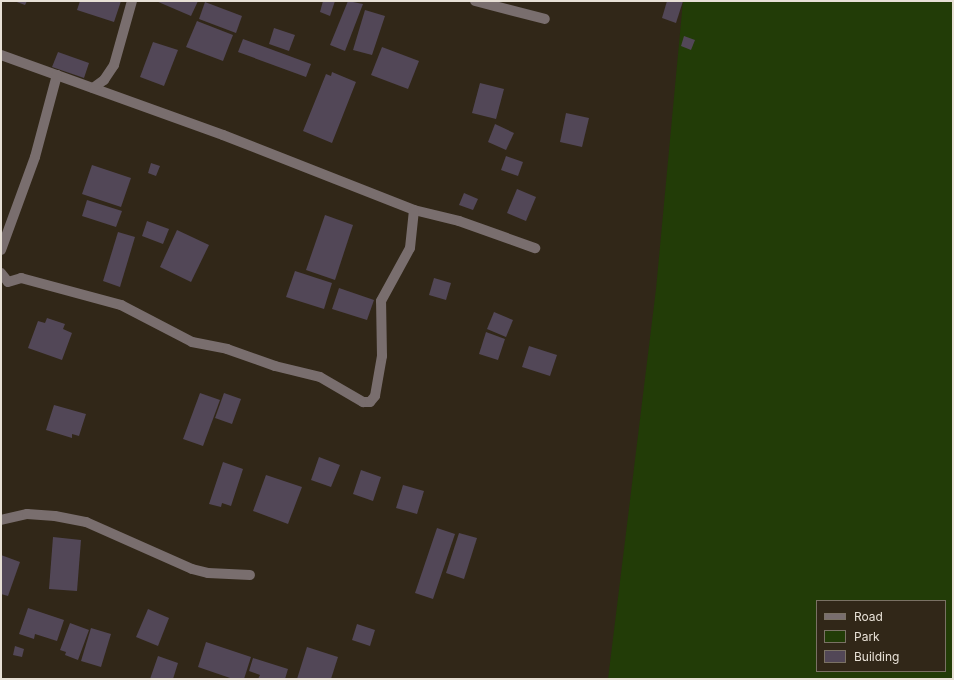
<!DOCTYPE html>
<style>
body{margin:0}
#map{position:relative;width:954px;height:680px;overflow:hidden;background:#312718;font-family:Inter,sans-serif}
div>[style]{position:absolute}
[style*='--x']{left:calc(var(--x)*1px);top:calc(var(--y)*1px);width:calc(var(--w)*1px);rotate:calc(var(--a)*1deg)}
.green>*{inset:0;background:#223c07}
.building>*{inset:0;background:#524757}
.minor>*{height:10px;margin:-5px;padding:0 5px;transform-origin:5px;border-radius:5px;background:#796e6e}
span{translate:-50% -50%;white-space:nowrap;text-align:center;line-height:1.15;-webkit-text-stroke:3.5px #312718;paint-order:stroke}
.frame{position:absolute;inset:0;border:2px solid #e7e0d6;pointer-events:none}
.legend{position:absolute;left:816px;top:600px;width:130px;height:72px;box-sizing:border-box;background:#312718;border:1px solid #7a7164;margin:0;padding:5px 7px;list-style:none;font-size:12px;color:#e7e0d6}
.legend li{display:flex;align-items:center;gap:8px;height:20px}
.legend b{width:20px;border:1px solid #7a7164}
</style>
<div id="map">
<div class="green">
<i style="clip-path:polygon(evenodd,683px 1px,953px 1px,953px 679px,608px 679px,656px 289px,683px 1px,817px 601px,945px 601px,945px 671px,817px 671px,817px 601px)"></i>
</div>
<div class="building">
<i style="clip-path:polygon(14px 1px,27px 1px,25px 5px)"></i>
<i style="clip-path:polygon(80px 1px,121px 1px,114px 22px,77px 10px)"></i>
<i style="clip-path:polygon(156px 1px,198px 1px,191px 16px)"></i>
<i style="clip-path:polygon(323px 1px,335px 1px,330px 16px,320px 12px)"></i>
<i style="clip-path:polygon(348px 1px,363px 4px,345px 51px,330px 45px)"></i>
<i style="clip-path:polygon(667px 1px,683px 1px,676px 23px,662px 18px)"></i>
<i style="clip-path:polygon(205px 2px,242px 16px,236px 33px,199px 19px)"></i>
<i style="clip-path:polygon(365px 10px,385px 16px,372px 55px,353px 50px)"></i>
<i style="clip-path:polygon(197px 21px,233px 35px,223px 61px,186px 47px)"></i>
<i style="clip-path:polygon(274px 28px,295px 35px,289px 51px,269px 44px)"></i>
<i style="clip-path:polygon(684px 36px,695px 40px,691px 50px,681px 46px)"></i>
<i style="clip-path:polygon(243px 39px,311px 64px,306px 77px,238px 52px)"></i>
<i style="clip-path:polygon(153px 42px,178px 50px,164px 86px,140px 77px)"></i>
<i style="clip-path:polygon(382px 47px,419px 61px,408px 89px,371px 75px)"></i>
<i style="clip-path:polygon(58px 52px,89px 63px,84px 78px,52px 67px)"></i>
<i style="clip-path:polygon(332px 72px,356px 82px,332px 143px,303px 131px,326px 74px,331px 76px)"></i>
<i style="clip-path:polygon(480px 83px,504px 89px,496px 119px,472px 113px)"></i>
<i style="clip-path:polygon(566px 113px,589px 118px,582px 147px,560px 142px)"></i>
<i style="clip-path:polygon(495px 124px,514px 133px,506px 150px,488px 142px)"></i>
<i style="clip-path:polygon(506px 156px,523px 162px,518px 176px,501px 170px)"></i>
<i style="clip-path:polygon(151px 163px,160px 166px,156px 176px,148px 173px)"></i>
<i style="clip-path:polygon(92px 165px,131px 178px,121px 207px,82px 194px)"></i>
<i style="clip-path:polygon(517px 189px,536px 197px,526px 221px,507px 213px)"></i>
<i style="clip-path:polygon(464px 193px,478px 199px,473px 210px,459px 205px)"></i>
<i style="clip-path:polygon(87px 200px,122px 211px,116px 227px,82px 216px)"></i>
<i style="clip-path:polygon(325px 215px,353px 225px,335px 280px,306px 270px)"></i>
<i style="clip-path:polygon(147px 221px,169px 229px,163px 244px,142px 236px)"></i>
<i style="clip-path:polygon(177px 230px,209px 245px,191px 282px,160px 267px)"></i>
<i style="clip-path:polygon(118px 232px,135px 237px,120px 287px,103px 281px)"></i>
<i style="clip-path:polygon(295px 271px,332px 283px,324px 309px,286px 297px)"></i>
<i style="clip-path:polygon(434px 278px,451px 283px,446px 300px,429px 295px)"></i>
<i style="clip-path:polygon(339px 288px,374px 300px,367px 320px,332px 309px)"></i>
<i style="clip-path:polygon(494px 312px,513px 320px,506px 337px,487px 329px)"></i>
<i style="clip-path:polygon(47px 318px,65px 324px,63px 329px,72px 333px,62px 360px,28px 348px,38px 321px,45px 323px)"></i>
<i style="clip-path:polygon(486px 332px,505px 339px,498px 360px,479px 354px)"></i>
<i style="clip-path:polygon(529px 346px,557px 355px,550px 376px,522px 367px)"></i>
<i style="clip-path:polygon(200px 393px,220px 400px,203px 446px,183px 439px)"></i>
<i style="clip-path:polygon(224px 393px,241px 399px,232px 424px,215px 418px)"></i>
<i style="clip-path:polygon(54px 405px,86px 414px,79px 436px,72px 434px,72px 438px,46px 430px)"></i>
<i style="clip-path:polygon(319px 457px,340px 465px,331px 487px,311px 480px)"></i>
<i style="clip-path:polygon(223px 462px,243px 469px,231px 506px,222px 503px,221px 507px,209px 504px)"></i>
<i style="clip-path:polygon(361px 470px,381px 477px,373px 501px,353px 494px)"></i>
<i style="clip-path:polygon(266px 475px,302px 487px,288px 524px,253px 511px)"></i>
<i style="clip-path:polygon(403px 485px,424px 491px,417px 514px,396px 508px)"></i>
<i style="clip-path:polygon(437px 528px,455px 534px,433px 599px,415px 593px)"></i>
<i style="clip-path:polygon(459px 533px,477px 538px,464px 579px,446px 573px)"></i>
<i style="clip-path:polygon(53px 537px,81px 540px,77px 591px,49px 589px)"></i>
<i style="clip-path:polygon(1px 555px,20px 562px,8px 596px,1px 594px)"></i>
<i style="clip-path:polygon(28px 608px,64px 620px,57px 641px,35px 634px,34px 639px,19px 634px)"></i>
<i style="clip-path:polygon(148px 609px,169px 618px,158px 646px,136px 637px)"></i>
<i style="clip-path:polygon(70px 623px,89px 630px,78px 660px,65px 655px,66px 652px,60px 650px)"></i>
<i style="clip-path:polygon(357px 624px,375px 630px,370px 646px,352px 640px)"></i>
<i style="clip-path:polygon(91px 628px,111px 634px,101px 667px,81px 661px)"></i>
<i style="clip-path:polygon(206px 642px,251px 657px,244px 679px,233px 679px,198px 667px)"></i>
<i style="clip-path:polygon(15px 646px,24px 649px,22px 657px,13px 655px)"></i>
<i style="clip-path:polygon(307px 647px,338px 657px,331px 679px,297px 679px)"></i>
<i style="clip-path:polygon(158px 656px,178px 663px,173px 679px,150px 679px)"></i>
<i style="clip-path:polygon(253px 658px,288px 669px,285px 679px,258px 679px,260px 675px,249px 671px)"></i>
</div>
<div class="minor">
<i style="--x:475;--y:1;--w:72;--a:14.4"></i>
<i style="--x:1;--y:55;--w:236;--a:19.8"></i>
<i style="--x:223;--y:135;--w:205;--a:21.4"></i>
<i style="--x:414;--y:210;--w:46;--a:13.7"></i>
<i style="--x:459;--y:221;--w:81;--a:19.6"></i>
<i style="--x:93;--y:88;--w:14;--a:-36"></i>
<i style="--x:104;--y:80;--w:18;--a:-56"></i>
<i style="--x:114;--y:65;--w:66;--a:-74.3"></i>
<i style="--x:1;--y:250;--w:99;--a:-69.9"></i>
<i style="--x:35;--y:157;--w:85;--a:-75"></i>
<i style="--x:1;--y:273;--w:11;--a:52"></i>
<i style="--x:8;--y:282;--w:14;--a:-17"></i>
<i style="--x:21;--y:278;--w:104;--a:15.1"></i>
<i style="--x:121;--y:305;--w:80;--a:27.5"></i>
<i style="--x:192;--y:342;--w:36;--a:11"></i>
<i style="--x:227;--y:349;--w:51;--a:19.5"></i>
<i style="--x:275;--y:366;--w:46;--a:13.7"></i>
<i style="--x:320;--y:377;--w:50;--a:30.2"></i>
<i style="--x:363;--y:402;--w:7;--a:0"></i>
<i style="--x:370;--y:402;--w:8;--a:-50"></i>
<i style="--x:375;--y:396;--w:41;--a:-80.1"></i>
<i style="--x:382;--y:356;--w:55;--a:-91"></i>
<i style="--x:381;--y:301;--w:60;--a:-61.3"></i>
<i style="--x:410;--y:248;--w:38;--a:-84"></i>
<i style="--x:1;--y:520;--w:27;--a:-13"></i>
<i style="--x:27;--y:514;--w:28;--a:4"></i>
<i style="--x:55;--y:516;--w:32;--a:11"></i>
<i style="--x:86;--y:522;--w:116;--a:23.9"></i>
<i style="--x:192;--y:569;--w:16;--a:14"></i>
<i style="--x:208;--y:573;--w:42;--a:2.7"></i>
</div>
<div class="frame"></div>
<ul class="legend">
<li><b style="height:5px;background:#796e6e"></b>Road</li>
<li><b style="height:11px;background:#223c07"></b>Park</li>
<li><b style="height:11px;background:#524757"></b>Building</li>
</ul>
</div>
